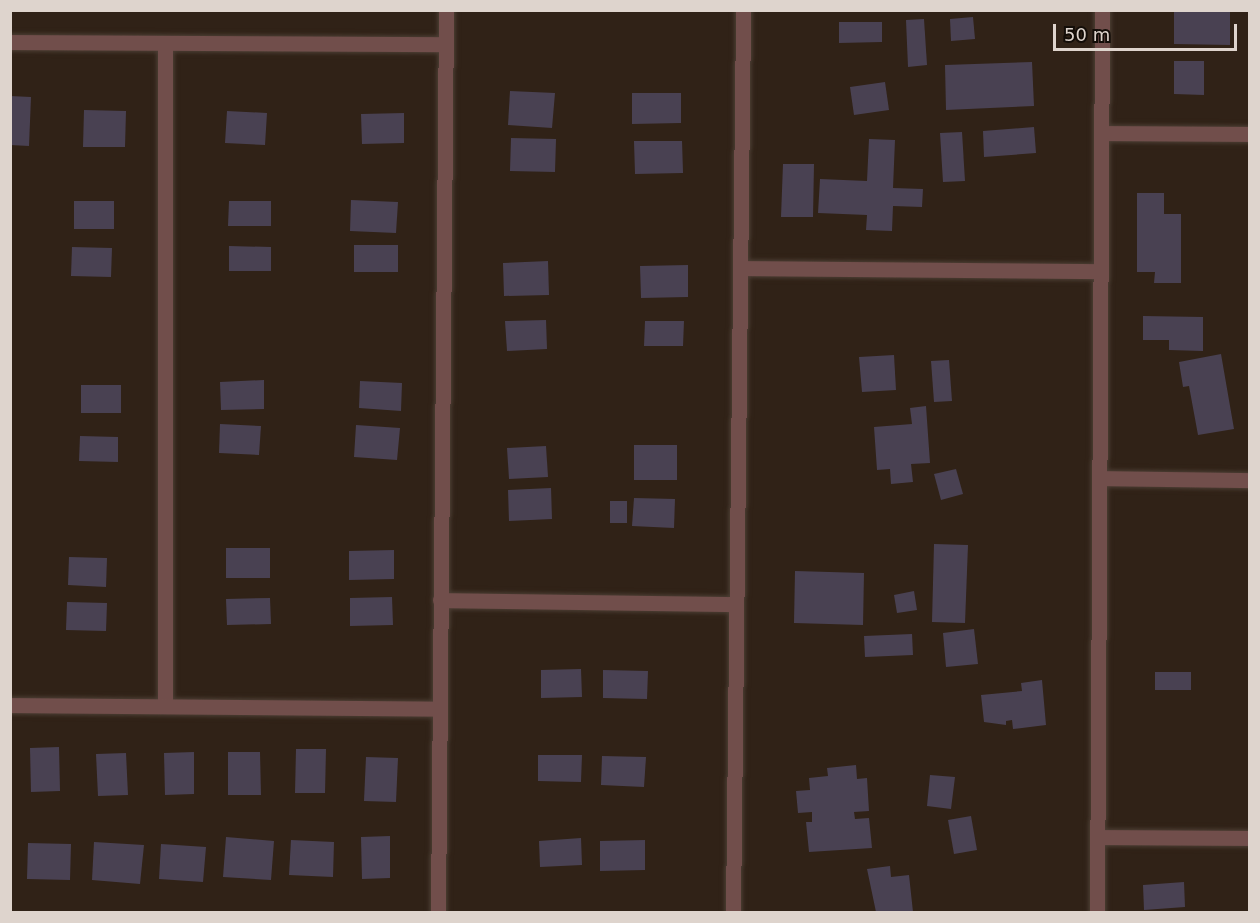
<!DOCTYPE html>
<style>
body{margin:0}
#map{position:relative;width:1260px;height:923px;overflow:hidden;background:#302217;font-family:"DejaVu Sans",sans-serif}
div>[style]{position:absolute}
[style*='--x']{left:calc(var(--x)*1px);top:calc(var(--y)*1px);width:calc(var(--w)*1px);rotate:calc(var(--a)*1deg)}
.building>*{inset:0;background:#494152}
.roads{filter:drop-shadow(0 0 2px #4c3e34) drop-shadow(0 0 2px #4c3e34)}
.minor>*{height:15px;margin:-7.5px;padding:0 7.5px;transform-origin:7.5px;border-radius:7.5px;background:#714e4b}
span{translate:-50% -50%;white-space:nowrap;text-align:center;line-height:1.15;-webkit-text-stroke:4.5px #130d08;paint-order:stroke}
.frame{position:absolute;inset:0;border:12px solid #ded4cd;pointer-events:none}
.scale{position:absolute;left:1053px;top:24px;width:184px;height:27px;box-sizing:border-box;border:3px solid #ded4cd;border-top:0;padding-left:8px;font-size:18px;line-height:21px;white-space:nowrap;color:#ded4cd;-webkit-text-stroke:4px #130d08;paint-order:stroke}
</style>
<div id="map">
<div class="building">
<i style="clip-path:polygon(1174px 10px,1230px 10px,1230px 45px,1174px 44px)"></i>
<i style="clip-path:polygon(973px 17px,975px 39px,951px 41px,950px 19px)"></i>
<i style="clip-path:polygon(924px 19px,927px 65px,908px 67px,906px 20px)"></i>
<i style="clip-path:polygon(839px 22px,882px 22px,882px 42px,839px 43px)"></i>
<i style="clip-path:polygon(1174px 61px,1204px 61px,1204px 95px,1174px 94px)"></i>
<i style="clip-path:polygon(1032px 62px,1034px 106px,946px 110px,945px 65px)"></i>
<i style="clip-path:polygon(885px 82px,889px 110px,854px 115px,850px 87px)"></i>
<i style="clip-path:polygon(510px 91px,555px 93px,552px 128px,508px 125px)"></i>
<i style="clip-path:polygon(632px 93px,681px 93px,681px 123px,632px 124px)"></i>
<i style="clip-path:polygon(10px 96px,31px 97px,29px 146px,10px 145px)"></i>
<i style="clip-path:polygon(84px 110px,126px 111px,125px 147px,83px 147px)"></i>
<i style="clip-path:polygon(227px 111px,267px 113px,265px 145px,225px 143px)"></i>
<i style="clip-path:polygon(404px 113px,404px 143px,362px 144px,361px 114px)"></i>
<i style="clip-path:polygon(1034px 127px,1036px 153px,984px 157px,983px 131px)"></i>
<i style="clip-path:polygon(962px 132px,965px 181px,943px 182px,940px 133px)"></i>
<i style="clip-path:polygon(511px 138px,556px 139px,555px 172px,510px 171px)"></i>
<i style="clip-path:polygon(869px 139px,895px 140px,893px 188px,923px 189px,922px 207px,893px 206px,892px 231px,866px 230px,867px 215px,818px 213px,820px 179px,867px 181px)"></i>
<i style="clip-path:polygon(634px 141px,682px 141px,683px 173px,635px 174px)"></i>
<i style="clip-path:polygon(783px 164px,814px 164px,813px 217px,781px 217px)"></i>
<i style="clip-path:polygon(1137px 193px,1164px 193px,1164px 214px,1181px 214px,1181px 283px,1154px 283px,1155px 272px,1137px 272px)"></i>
<i style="clip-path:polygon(351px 200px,398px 202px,396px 233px,350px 231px)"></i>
<i style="clip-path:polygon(74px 201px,114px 201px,114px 229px,74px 229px)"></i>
<i style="clip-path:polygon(229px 201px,271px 201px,271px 226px,228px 226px)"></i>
<i style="clip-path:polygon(354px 245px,398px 245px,398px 272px,354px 272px)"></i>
<i style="clip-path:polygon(229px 246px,271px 247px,271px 271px,229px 271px)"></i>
<i style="clip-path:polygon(72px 247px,112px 248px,111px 277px,71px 276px)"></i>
<i style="clip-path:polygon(548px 261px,549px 295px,504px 296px,503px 263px)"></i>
<i style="clip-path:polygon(688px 265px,688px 297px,641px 298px,640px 266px)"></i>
<i style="clip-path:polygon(1143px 316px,1203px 317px,1203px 351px,1169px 350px,1169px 340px,1143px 340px)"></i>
<i style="clip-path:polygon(546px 320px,547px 349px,507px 351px,505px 321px)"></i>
<i style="clip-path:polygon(645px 321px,684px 321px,683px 346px,644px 346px)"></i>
<i style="clip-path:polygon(1221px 354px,1234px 429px,1198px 435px,1189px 386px,1183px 387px,1179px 362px)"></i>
<i style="clip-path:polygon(894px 355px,896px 390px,862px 392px,859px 357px)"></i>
<i style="clip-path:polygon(949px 360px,952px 401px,934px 402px,931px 361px)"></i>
<i style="clip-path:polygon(264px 380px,264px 409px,221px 410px,220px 382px)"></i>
<i style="clip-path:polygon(360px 381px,402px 383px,401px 411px,359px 408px)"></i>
<i style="clip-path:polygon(81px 385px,121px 385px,121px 413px,81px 413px)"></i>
<i style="clip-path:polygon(926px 406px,930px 463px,911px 464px,913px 482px,891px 484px,890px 469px,877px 470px,874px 427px,912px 424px,910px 408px)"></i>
<i style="clip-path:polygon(220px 424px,261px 426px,259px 455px,219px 453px)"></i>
<i style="clip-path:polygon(356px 425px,400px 428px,397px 460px,354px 457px)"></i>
<i style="clip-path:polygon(80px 436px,118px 437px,118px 462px,79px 461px)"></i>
<i style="clip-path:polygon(634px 445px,677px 445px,677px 480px,634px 480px)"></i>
<i style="clip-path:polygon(546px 446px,548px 477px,509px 479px,507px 448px)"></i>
<i style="clip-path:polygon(956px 469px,963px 494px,941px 500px,934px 474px)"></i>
<i style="clip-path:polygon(551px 488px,552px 519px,509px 521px,508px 490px)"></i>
<i style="clip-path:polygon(634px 498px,675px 499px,674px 528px,632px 526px)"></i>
<i style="clip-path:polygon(610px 501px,627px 501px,627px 523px,610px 523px)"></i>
<i style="clip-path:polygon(934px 544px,968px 545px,965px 623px,932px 622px)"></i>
<i style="clip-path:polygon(226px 548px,270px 548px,270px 578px,226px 578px)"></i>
<i style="clip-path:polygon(394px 550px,394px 579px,349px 580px,349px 551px)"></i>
<i style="clip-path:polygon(69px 557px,107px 558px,106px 587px,68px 585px)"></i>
<i style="clip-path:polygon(795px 571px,864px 573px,863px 625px,794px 623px)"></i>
<i style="clip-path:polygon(914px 591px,917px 610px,897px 613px,894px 595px)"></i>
<i style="clip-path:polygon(392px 597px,393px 625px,350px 626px,350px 598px)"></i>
<i style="clip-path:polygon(270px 598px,271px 624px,227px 625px,226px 599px)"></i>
<i style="clip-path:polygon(67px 602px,107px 603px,106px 631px,66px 630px)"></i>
<i style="clip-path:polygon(974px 629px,978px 664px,946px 667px,943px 633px)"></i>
<i style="clip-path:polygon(912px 634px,913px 655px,865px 657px,864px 636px)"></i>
<i style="clip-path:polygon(581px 669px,582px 697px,541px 698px,541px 670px)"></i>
<i style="clip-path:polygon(603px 670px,648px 671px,647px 699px,603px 698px)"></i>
<i style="clip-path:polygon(1155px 672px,1191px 672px,1191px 690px,1155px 690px)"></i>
<i style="clip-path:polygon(1042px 680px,1046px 725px,1013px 729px,1012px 720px,1006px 721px,1006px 725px,984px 722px,981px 695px,1022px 691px,1021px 683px)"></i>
<i style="clip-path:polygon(59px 747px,60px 791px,31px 792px,30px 748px)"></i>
<i style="clip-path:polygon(296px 749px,326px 749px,325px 793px,295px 793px)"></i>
<i style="clip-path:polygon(194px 752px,194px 794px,165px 795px,164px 753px)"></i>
<i style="clip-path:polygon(228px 752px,260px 752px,261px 795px,228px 795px)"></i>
<i style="clip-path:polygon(126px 753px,128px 795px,98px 796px,96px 754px)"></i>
<i style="clip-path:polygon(538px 755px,582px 755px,581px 782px,538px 781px)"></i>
<i style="clip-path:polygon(602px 756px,646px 757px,644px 787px,601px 785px)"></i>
<i style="clip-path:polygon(366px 757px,398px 758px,396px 802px,364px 801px)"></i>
<i style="clip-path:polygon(856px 765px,857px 779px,867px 778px,869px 811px,854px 812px,855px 819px,869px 818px,872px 848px,809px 852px,806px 822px,812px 822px,812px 812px,798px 813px,796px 791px,810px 790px,809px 778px,828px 776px,827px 768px)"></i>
<i style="clip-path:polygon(930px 775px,955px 777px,951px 809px,927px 806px)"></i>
<i style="clip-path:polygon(971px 816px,977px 850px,954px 854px,948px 820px)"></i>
<i style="clip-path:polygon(390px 836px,390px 878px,362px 879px,361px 837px)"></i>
<i style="clip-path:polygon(226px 837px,274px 841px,271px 880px,223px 877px)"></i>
<i style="clip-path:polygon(581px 838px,582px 865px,540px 867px,539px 841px)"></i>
<i style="clip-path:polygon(291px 840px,334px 842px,333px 877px,289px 875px)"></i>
<i style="clip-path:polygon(645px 840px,645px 870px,600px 871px,600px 841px)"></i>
<i style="clip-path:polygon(94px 842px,144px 845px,140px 884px,92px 880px)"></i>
<i style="clip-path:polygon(28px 843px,71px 844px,70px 880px,27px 879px)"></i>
<i style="clip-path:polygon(161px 844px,206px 847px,203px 882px,159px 879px)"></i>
<i style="clip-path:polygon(890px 866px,891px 877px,909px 875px,913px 912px,876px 912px,867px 869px)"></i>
<i style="clip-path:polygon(1184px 882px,1185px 907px,1144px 910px,1143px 885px)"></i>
</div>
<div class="roads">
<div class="minor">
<i style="--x:10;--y:42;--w:435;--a:0.3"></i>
<i style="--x:165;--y:43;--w:663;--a:90"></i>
<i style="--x:1101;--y:133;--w:149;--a:0.4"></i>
<i style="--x:741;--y:268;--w:360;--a:0.5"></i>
<i style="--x:1100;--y:478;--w:150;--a:0.8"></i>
<i style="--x:440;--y:600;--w:295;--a:0.8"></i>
<i style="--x:10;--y:705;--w:430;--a:0.5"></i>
<i style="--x:1098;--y:837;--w:152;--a:0.4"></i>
<i style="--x:438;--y:912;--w:902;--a:-89.49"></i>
<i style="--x:733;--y:912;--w:902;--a:-89.36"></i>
<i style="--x:1097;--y:912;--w:902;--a:-89.68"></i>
</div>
</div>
<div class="frame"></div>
<div class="scale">50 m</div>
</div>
